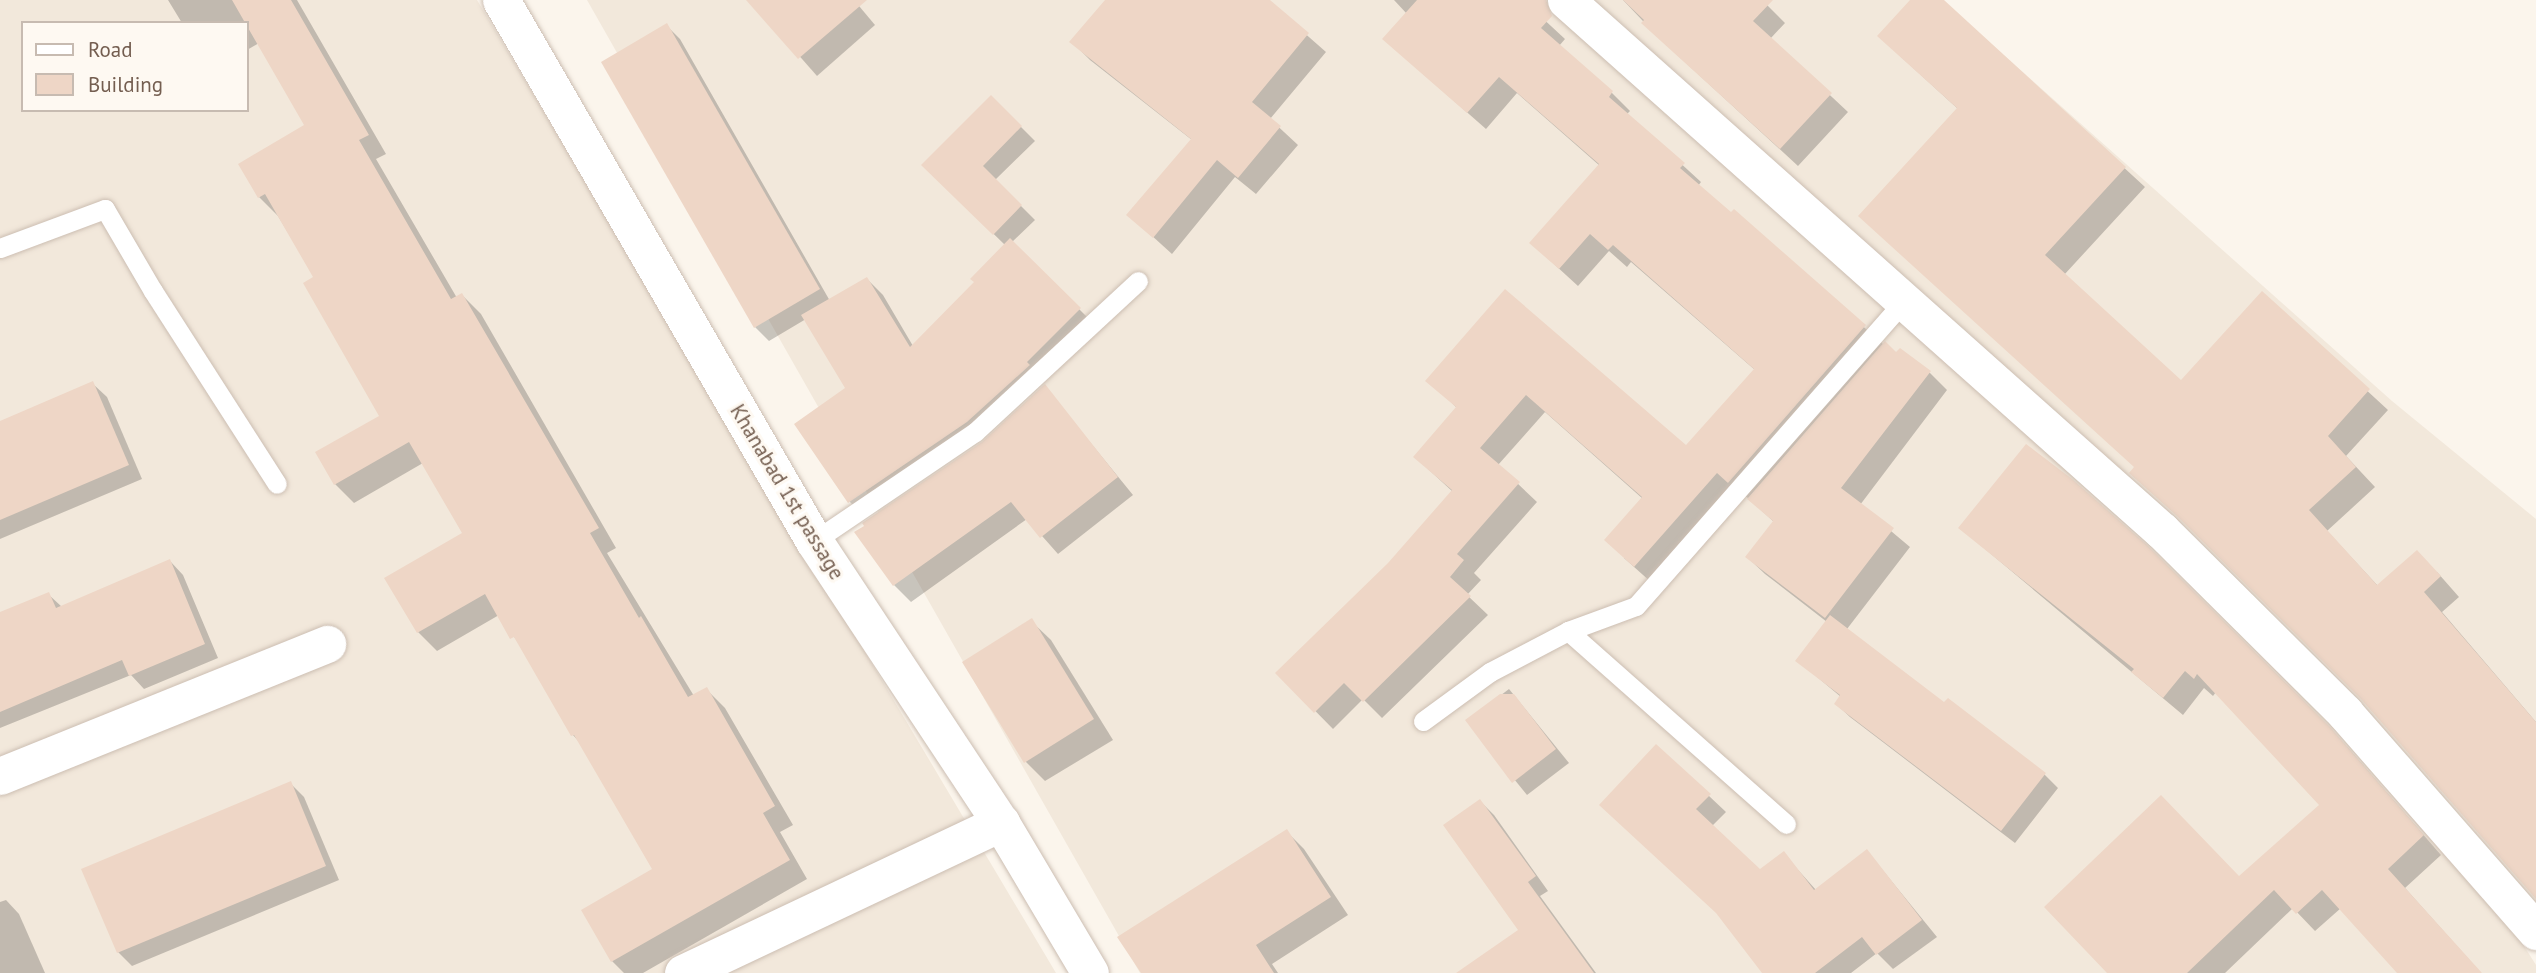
<!DOCTYPE html>
<style>
body{margin:0}
#map{position:relative;width:2536px;height:973px;overflow:hidden;background:#fbf5ec;font-family:"PT Sans",sans-serif}
div>[style]{position:absolute}
[style*='--x']{left:calc(var(--x)*1px);top:calc(var(--y)*1px);width:calc(var(--w)*1px);rotate:calc(var(--a)*1deg)}
.residential>*{inset:0;background:#f2e8db}
.shadow>*{inset:0;background:#0003}
.building>*{inset:0;background:#eed6c6}
.roads{filter:drop-shadow(0 0 2px #ccbeb2) drop-shadow(0 0 2px #ccbeb2)}
.lane>*{height:19px;margin:-9.5px;padding:0 9.5px;transform-origin:9.5px;border-radius:9.5px;background:#fff}
.street>*{height:37px;margin:-18.5px;padding:0 18.5px;transform-origin:18.5px;border-radius:18.5px;background:#fff}
span{translate:-50% -50%;white-space:nowrap;text-align:center;line-height:1.15;-webkit-text-stroke:6px #fef9f2;paint-order:stroke}
.street-label{font-size:21px;color:#745e50}
.legend{position:absolute;left:21px;top:21px;width:228px;height:91px;box-sizing:border-box;background:#fef9f2;border:2px solid #c7bbb1;margin:0;padding:9px 12px;list-style:none;font-size:21px;color:#745e50}
.legend li{display:flex;align-items:center;gap:14px;height:35px}
.legend b{width:35px;border:2px solid #c7bbb1}
</style>
<div id="map">
<div class="residential">
<i style="clip-path:polygon(evenodd,0 0,477px 0,1056px 973px,0 973px,0 0,23px 23px,247px 23px,247px 110px,23px 110px,23px 23px)"></i>
<i style="clip-path:polygon(587px 0,1942px 0,2392px 401px,2536px 519px,2536px 938px,2524px 946px,2536px 965px,2536px 973px,1140px 973px)"></i>
</div>
<div class="shadow">
<i style="clip-path:polygon(168px 0,297px 0,386px 154px,376px 159px,457px 298px,462px 295px,481px 314px,616px 548px,607px 553px,694px 696px,706px 689px,725px 708px,793px 825px,780px 832px,807px 879px,643px 973px,624px 973px,612px 961px,583px 911px,654px 870px,581px 744px,573px 735px,522px 648px,499px 615px,437px 651px,418px 632px,465px 534px,423px 463px,354px 503px,335px 484px,381px 416px,315px 277px,278px 216px,259px 197px,307px 126px,259px 43px,247px 50px,247px 23px,182px 23px)"></i>
<i style="clip-path:polygon(750px 0,854px 0,875px 25px,817px 76px)"></i>
<i style="clip-path:polygon(1107px 0,1267px 0,1326px 52px,1270px 119px,1298px 145px,1256px 194px,1235px 177px,1172px 254px,1129px 215px,1192px 140px,1090px 60px,1072px 42px)"></i>
<i style="clip-path:polygon(1394px 0,1523px 0,1565px 39px,1559px 46px,1612px 93px,1630px 111px,1627px 114px,1701px 182px,1698px 186px,1731px 215px,1734px 212px,1884px 345px,1930px 373px,1947px 390px,1860px 505px,1910px 547px,1847px 629px,1945px 705px,2044px 774px,2058px 788px,2015px 843px,1850px 717px,1836px 704px,1841px 697px,1798px 661px,1827px 622px,1765px 574px,1747px 557px,1774px 522px,1748px 498px,1736px 489px,1652px 583px,1624px 558px,1643px 499px,1545px 412px,1498px 465px,1537px 502px,1474px 573px,1481px 580px,1467px 595px,1488px 615px,1382px 718px,1363px 699px,1333px 729px,1278px 673px,1389px 564px,1453px 492px,1415px 457px,1457px 408px,1428px 380px,1505px 292px,1686px 448px,1755px 370px,1631px 262px,1627px 267px,1609px 251px,1578px 286px,1531px 243px,1600px 166px,1517px 93px,1486px 129px,1403px 56px,1407px 14px)"></i>
<i style="clip-path:polygon(1623px 0,1762px 0,1785px 23px,1770px 39px,1848px 112px,1798px 166px,1661px 40px)"></i>
<i style="clip-path:polygon(1913px 0,1942px 0,2145px 187px,2064px 275px,2181px 382px,2262px 294px,2388px 410px,2346px 456px,2375px 487px,2327px 531px,2378px 586px,2437px 572px,2459px 597px,2442px 612px,2536px 722px,2536px 896px,2363px 699px,2199px 535px,2131px 473px,2135px 468px,1958px 109px,1899px 55px)"></i>
<i style="clip-path:polygon(667px 26px,680px 39px,830px 301px,867px 279px,883px 295px,913px 346px,976px 282px,1005px 245px,923px 165px,991px 97px,1035px 141px,995px 180px,1035px 220px,1012px 242px,1095px 325px,1042px 378px,1044px 381px,983px 438px,866px 518px,850px 502px,847px 389px,806px 319px,769px 341px,755px 327px)"></i>
<i style="clip-path:polygon(93px 384px,107px 397px,142px 479px,0 539px,0 423px)"></i>
<i style="clip-path:polygon(1045px 387px,1133px 495px,1058px 554px,1027px 519px,911px 602px,894px 585px,866px 526px,983px 443px)"></i>
<i style="clip-path:polygon(1960px 528px,2348px 748px,2441px 855px,2405px 888px,2481px 973px,2400px 973px,2341px 908px,2315px 931px,2293px 908px,2225px 973px,2110px 973px,2239px 878px,2321px 806px,2216px 692px,2213px 696px,2204px 688px,2183px 715px)"></i>
<i style="clip-path:polygon(170px 561px,183px 575px,218px 658px,144px 689px,131px 675px,0 728px,0 613px,48px 594px,62px 607px)"></i>
<i style="clip-path:polygon(1031px 621px,1051px 640px,1113px 740px,1045px 781px,1026px 762px)"></i>
<i style="clip-path:polygon(1509px 689px,1569px 763px,1527px 795px,1467px 721px)"></i>
<i style="clip-path:polygon(1656px 746px,1726px 812px,1712px 826px,1760px 871px,1783px 853px,1816px 890px,1867px 851px,1937px 937px,1893px 969px,1877px 953px,1851px 973px,1765px 973px)"></i>
<i style="clip-path:polygon(290px 783px,304px 797px,339px 880px,132px 966px,118px 952px)"></i>
<i style="clip-path:polygon(1480px 801px,1494px 815px,1548px 891px,1540px 896px,1596px 973px,1474px 973px,1520px 930px)"></i>
<i style="clip-path:polygon(1286px 831px,1304px 849px,1348px 915px,1272px 964px,1278px 973px,1143px 973px)"></i>
<i style="clip-path:polygon(6px 900px,19px 914px,45px 973px,0 973px,0 902px)"></i>
</div>
<div class="building">
<i style="clip-path:polygon(232px 0,291px 0,369px 135px,359px 140px,451px 299px,462px 293px,599px 528px,590px 533px,639px 618px,641px 616px,688px 697px,707px 687px,775px 806px,763px 813px,790px 860px,611px 962px,581px 910px,652px 869px,574px 735px,571px 736px,514px 637px,510px 639px,485px 594px,417px 633px,384px 578px,462px 533px,409px 442px,334px 485px,315px 452px,379px 416px,303px 283px,313px 277px,265px 194px,258px 198px,238px 164px,304px 125px)"></i>
<i style="clip-path:polygon(746px 0,867px 0,798px 59px)"></i>
<i style="clip-path:polygon(1105px 0,1270px 0,1309px 33px,1252px 102px,1281px 126px,1238px 178px,1217px 160px,1153px 238px,1126px 215px,1191px 139px,1069px 42px)"></i>
<i style="clip-path:polygon(1417px 0,1546px 0,1552px 16px,1541px 28px,1613px 91px,1609px 97px,1685px 163px,1680px 168px,1731px 212px,1734px 209px,1866px 325px,1728px 483px,1717px 473px,1634px 567px,1604px 540px,1642px 497px,1526px 395px,1480px 448px,1520px 482px,1457px 554px,1464px 560px,1450px 577px,1471px 596px,1363px 702px,1344px 683px,1314px 713px,1275px 673px,1388px 563px,1452px 490px,1413px 457px,1456px 407px,1425px 381px,1505px 289px,1686px 445px,1754px 369px,1613px 245px,1608px 250px,1590px 234px,1559px 269px,1529px 243px,1599px 164px,1499px 77px,1467px 113px,1382px 39px)"></i>
<i style="clip-path:polygon(1623px 0,1773px 0,1753px 21px,1832px 93px,1780px 149px,1641px 23px,1644px 20px)"></i>
<i style="clip-path:polygon(1910px 0,1944px 0,2126px 167px,2045px 255px,2181px 380px,2262px 291px,2370px 389px,2328px 436px,2356px 467px,2309px 510px,2377px 585px,2417px 550px,2441px 576px,2424px 592px,2536px 722px,2536px 899px,2361px 699px,2177px 516px,2129px 473px,2134px 467px,1858px 216px,1957px 108px,1877px 36px)"></i>
<i style="clip-path:polygon(667px 23px,820px 289px,754px 328px,601px 62px)"></i>
<i style="clip-path:polygon(991px 95px,1022px 126px,983px 166px,1022px 205px,993px 235px,921px 165px)"></i>
<i style="clip-path:polygon(1010px 238px,1081px 308px,1027px 362px,1030px 365px,967px 422px,848px 503px,794px 424px,845px 388px,801px 315px,867px 277px,910px 347px,974px 282px,970px 279px)"></i>
<i style="clip-path:polygon(1885px 341px,1896px 352px,1900px 348px,1931px 371px,1841px 488px,1894px 528px,1825px 618px,1745px 557px,1773px 521px,1747px 499px)"></i>
<i style="clip-path:polygon(93px 381px,129px 465px,0 520px,0 421px)"></i>
<i style="clip-path:polygon(1045px 384px,1118px 477px,1040px 538px,1011px 502px,893px 586px,854px 532px,864px 526px,862px 523px,982px 442px)"></i>
<i style="clip-path:polygon(2026px 444px,2072px 479px,2148px 546px,2330px 727px,2424px 835px,2388px 869px,2482px 973px,2397px 973px,2322px 890px,2296px 914px,2274px 890px,2187px 973px,2107px 973px,2044px 907px,2161px 795px,2239px 876px,2319px 805px,2197px 674px,2194px 679px,2185px 671px,2163px 698px,2131px 672px,2134px 669px,1958px 528px)"></i>
<i style="clip-path:polygon(170px 559px,205px 644px,129px 676px,122px 660px,0 712px,0 612px,49px 592px,56px 608px)"></i>
<i style="clip-path:polygon(1830px 615px,1944px 702px,1948px 698px,2046px 773px,2001px 831px,1834px 704px,1840px 695px,1795px 661px)"></i>
<i style="clip-path:polygon(1032px 618px,1094px 719px,1024px 763px,962px 662px)"></i>
<i style="clip-path:polygon(1500px 694px,1514px 694px,1556px 749px,1512px 783px,1465px 720px)"></i>
<i style="clip-path:polygon(1656px 744px,1711px 794px,1696px 809px,1760px 869px,1784px 851px,1814px 890px,1867px 849px,1922px 920px,1876px 955px,1862px 937px,1815px 973px,1762px 973px,1716px 913px,1599px 805px)"></i>
<i style="clip-path:polygon(291px 781px,326px 866px,117px 953px,81px 869px)"></i>
<i style="clip-path:polygon(1480px 799px,1536px 876px,1528px 882px,1594px 973px,1456px 973px,1518px 930px,1443px 825px)"></i>
<i style="clip-path:polygon(1287px 829px,1331px 897px,1256px 945px,1274px 973px,1141px 973px,1117px 937px)"></i>
</div>
<div class="roads">
<div class="lane">
<i style="--x:0;--y:248;--w:112;--a:-20.4"></i>
<i style="--x:105;--y:209;--w:95;--a:59.7"></i>
<i style="--x:153;--y:291;--w:229;--a:57.3"></i>
<i style="--x:814;--y:541;--w:194;--a:-34.1"></i>
<i style="--x:975;--y:432;--w:222;--a:-42.8"></i>
<i style="--x:1568;--y:631;--w:291;--a:41.5"></i>
<i style="--x:1423;--y:721;--w:83;--a:-36.2"></i>
<i style="--x:1490;--y:672;--w:88;--a:-27.7"></i>
<i style="--x:1568;--y:631;--w:72;--a:-20.2"></i>
<i style="--x:1636;--y:606;--w:405;--a:-48.7"></i>
</div>
<div class="street">
<i style="--x:501;--y:0;--w:625;--a:59.95"></i>
<i style="--x:814;--y:541;--w:338;--a:56.5"></i>
<i style="--x:1001;--y:823;--w:174;--a:59.3"></i>
<i style="--x:1566;--y:0;--w:798;--a:41.7"></i>
<i style="--x:2162;--y:531;--w:258;--a:44.8"></i>
<i style="--x:2345;--y:713;--w:290;--a:48.8"></i>
<i style="--x:0;--y:776;--w:353;--a:-22"></i>
<i style="--x:683;--y:973;--w:352;--a:-25.3"></i>
</div>
</div>
<div class="street-label">
<span style="left:787px;top:492px;rotate:59deg">Khanabad 1st passage</span>
</div>
<ul class="legend">
<li><b style="height:9px;background:#fff"></b>Road</li>
<li><b style="height:19px;background:#eed6c6"></b>Building</li>
</ul>
</div>
